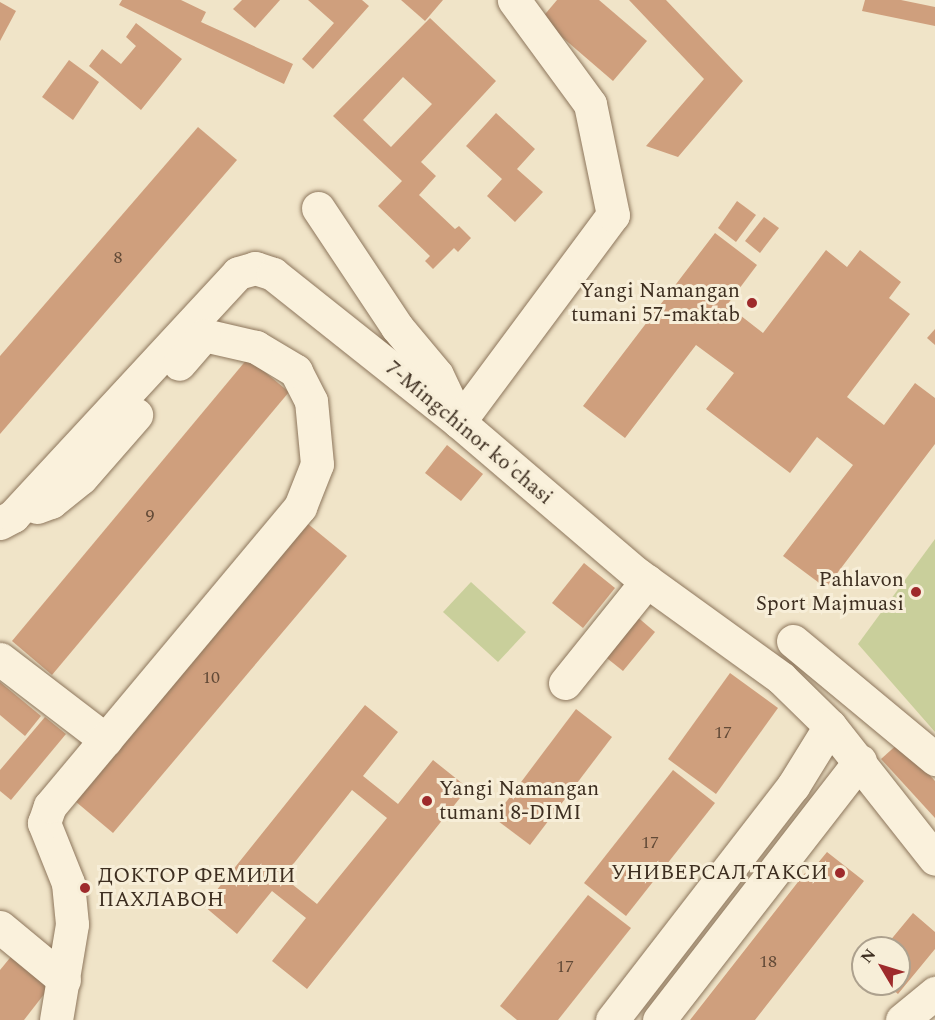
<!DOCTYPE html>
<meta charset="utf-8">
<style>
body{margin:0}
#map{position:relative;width:935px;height:1020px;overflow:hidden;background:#f0e4c8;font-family:Spectral,serif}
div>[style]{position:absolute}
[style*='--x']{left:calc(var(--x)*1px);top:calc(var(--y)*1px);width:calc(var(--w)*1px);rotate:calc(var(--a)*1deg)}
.green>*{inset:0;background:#c9cf9b}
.building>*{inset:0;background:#cf9f7d}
.roads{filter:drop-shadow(0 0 2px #8d765c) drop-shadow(0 0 2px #8d765c)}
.minor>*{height:33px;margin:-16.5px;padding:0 16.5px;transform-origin:16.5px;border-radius:16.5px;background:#faf1dc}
.dots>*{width:16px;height:16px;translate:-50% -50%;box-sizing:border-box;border:3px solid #f7eed8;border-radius:50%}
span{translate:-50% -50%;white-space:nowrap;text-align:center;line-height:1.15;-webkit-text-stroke:6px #f7eed8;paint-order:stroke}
.number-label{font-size:18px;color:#624a37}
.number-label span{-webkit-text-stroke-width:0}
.poi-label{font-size:21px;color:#3d2e20}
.right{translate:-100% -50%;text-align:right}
.left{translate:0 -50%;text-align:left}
.street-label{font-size:21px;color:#3d2e20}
.north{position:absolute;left:851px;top:936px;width:60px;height:60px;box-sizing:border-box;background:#f7eed8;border:2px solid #ada18e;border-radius:50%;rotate:308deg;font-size:16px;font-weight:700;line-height:24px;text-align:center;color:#3d2e20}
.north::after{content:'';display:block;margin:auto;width:21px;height:27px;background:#9e2a2b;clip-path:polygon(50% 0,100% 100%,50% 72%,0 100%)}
</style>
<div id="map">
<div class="green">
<i style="clip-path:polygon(935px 539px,935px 732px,858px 644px)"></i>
<i style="clip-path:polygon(471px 582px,526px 632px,498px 662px,443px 612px)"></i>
</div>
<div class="building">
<i style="clip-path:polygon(122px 0,181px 0,206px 12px,201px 22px,293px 64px,284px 84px,119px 5px)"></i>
<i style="clip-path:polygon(242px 0,280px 0,255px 28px,233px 9px)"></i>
<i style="clip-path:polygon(308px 0,362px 0,369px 6px,313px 69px,302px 59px,334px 23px)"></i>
<i style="clip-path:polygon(401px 0,443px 0,425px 21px)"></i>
<i style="clip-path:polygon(557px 0,599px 0,647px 41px,613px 81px,541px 19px)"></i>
<i style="clip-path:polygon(629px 0,666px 0,743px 81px,678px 157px,646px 146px,704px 79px)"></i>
<i style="clip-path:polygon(865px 0,901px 0,935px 7px,935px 26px,862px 11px)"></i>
<i style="clip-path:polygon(0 2px,16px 11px,0 41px)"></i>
<i style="clip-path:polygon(evenodd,430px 18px,496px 81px,421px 162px,436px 176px,419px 195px,455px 229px,459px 226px,471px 238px,458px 252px,454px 248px,433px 269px,425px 261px,430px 256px,378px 206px,402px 181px,333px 116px,430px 18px,403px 77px,432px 104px,391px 147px,363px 120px,403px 77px)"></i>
<i style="clip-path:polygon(136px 23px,182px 59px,141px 110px,89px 66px,102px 49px,121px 64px,136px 46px,126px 37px)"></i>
<i style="clip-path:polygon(69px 60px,99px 82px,73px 120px,42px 97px)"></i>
<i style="clip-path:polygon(496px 113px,535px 149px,517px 169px,543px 192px,515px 222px,487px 196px,502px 179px,466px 146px)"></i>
<i style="clip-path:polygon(198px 127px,237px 160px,0 434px,0 356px)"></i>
<i style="clip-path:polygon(737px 201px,756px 215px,736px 242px,718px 228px)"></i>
<i style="clip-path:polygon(764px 217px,779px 228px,760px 253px,745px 241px)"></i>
<i style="clip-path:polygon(715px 233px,757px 265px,727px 305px,763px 333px,826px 250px,847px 267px,860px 250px,901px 282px,889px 298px,910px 314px,847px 397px,884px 425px,915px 383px,935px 398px,935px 444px,826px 588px,783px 556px,853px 465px,817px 437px,790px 473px,706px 409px,734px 373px,696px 345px,625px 438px,583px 406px)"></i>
<i style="clip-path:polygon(935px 329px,935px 345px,927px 338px)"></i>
<i style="clip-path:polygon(248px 358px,289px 392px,52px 675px,12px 641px)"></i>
<i style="clip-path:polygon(447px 445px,483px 474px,461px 501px,425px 473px)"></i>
<i style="clip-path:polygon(308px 524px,347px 556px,113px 833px,75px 801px)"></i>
<i style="clip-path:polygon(584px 563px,615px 588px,583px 628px,552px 603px)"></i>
<i style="clip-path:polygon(635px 615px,655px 632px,623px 671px,603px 655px)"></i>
<i style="clip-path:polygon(730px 673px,778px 708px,716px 794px,668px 759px)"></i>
<i style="clip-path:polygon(0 682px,41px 716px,25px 736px,0 715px)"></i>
<i style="clip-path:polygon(evenodd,365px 705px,398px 732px,363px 776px,398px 804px,433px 760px,468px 788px,307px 989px,272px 961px,306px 918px,272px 891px,237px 934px,204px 906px,365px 705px,352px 790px,387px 818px,317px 904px,283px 877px,352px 790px)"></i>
<i style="clip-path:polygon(576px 709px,612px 737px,530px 845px,494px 818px)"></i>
<i style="clip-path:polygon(45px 717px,66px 734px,11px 800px,0 791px,0 770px)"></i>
<i style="clip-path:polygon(900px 742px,935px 781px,935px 818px,881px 759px)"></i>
<i style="clip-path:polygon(673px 770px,715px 803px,626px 916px,584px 883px)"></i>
<i style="clip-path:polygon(827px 852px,864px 881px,755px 1020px,690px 1020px,805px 873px,808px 875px)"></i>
<i style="clip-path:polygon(588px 895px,631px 928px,558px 1020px,517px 1020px,500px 1006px)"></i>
<i style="clip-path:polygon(913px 913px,935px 932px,935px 949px,898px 994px,886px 984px,899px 984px,899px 948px,884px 948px)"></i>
<i style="clip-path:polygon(14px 953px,52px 984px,24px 1020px,0 1020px,0 970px)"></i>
</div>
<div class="roads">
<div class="minor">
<i style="--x:318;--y:208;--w:143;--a:56.4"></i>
<i style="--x:397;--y:327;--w:62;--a:50.2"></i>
<i style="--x:437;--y:375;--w:44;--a:64.6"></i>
<i style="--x:459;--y:422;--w:258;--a:-53.4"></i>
<i style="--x:613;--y:215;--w:113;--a:-101.7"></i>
<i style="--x:590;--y:104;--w:129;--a:-126.2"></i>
<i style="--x:37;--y:507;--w:15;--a:-20"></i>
<i style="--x:51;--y:502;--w:38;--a:-39"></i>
<i style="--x:81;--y:478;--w:84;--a:-48.9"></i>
<i style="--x:0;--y:523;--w:15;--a:-28"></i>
<i style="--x:13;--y:516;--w:331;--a:-47.2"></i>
<i style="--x:238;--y:273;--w:18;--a:-16"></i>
<i style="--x:255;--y:268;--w:19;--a:18"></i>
<i style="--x:273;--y:274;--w:238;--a:38.5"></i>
<i style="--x:459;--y:422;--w:234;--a:40.5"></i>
<i style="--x:637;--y:574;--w:178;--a:35.8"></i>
<i style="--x:781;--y:678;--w:69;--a:44.4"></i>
<i style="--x:830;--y:726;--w:169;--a:51.7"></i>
<i style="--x:793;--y:641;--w:185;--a:39.7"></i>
<i style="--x:0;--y:659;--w:133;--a:37.4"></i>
<i style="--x:565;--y:683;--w:131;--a:-51.2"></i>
<i style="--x:0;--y:927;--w:83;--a:39.6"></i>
<i style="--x:56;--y:1020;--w:97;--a:-80.5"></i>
<i style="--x:72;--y:924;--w:41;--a:-95.6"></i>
<i style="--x:68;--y:883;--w:65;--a:-111.8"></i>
<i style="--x:44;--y:823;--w:18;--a:-71"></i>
<i style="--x:50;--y:806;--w:390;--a:-50.1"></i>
<i style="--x:300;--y:507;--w:46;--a:-68.4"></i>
<i style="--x:317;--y:464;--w:63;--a:-95.4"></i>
<i style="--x:311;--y:401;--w:34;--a:-117"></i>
<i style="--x:296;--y:371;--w:47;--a:-149"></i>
<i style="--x:256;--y:347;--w:53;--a:-167"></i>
<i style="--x:204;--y:335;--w:38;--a:131"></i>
<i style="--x:612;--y:1020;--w:296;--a:-52.3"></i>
<i style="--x:793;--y:786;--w:70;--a:-58.3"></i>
<i style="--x:659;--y:1020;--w:328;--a:-52.2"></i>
<i style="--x:902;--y:1020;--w:43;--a:-39.3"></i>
</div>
</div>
<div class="dots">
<i style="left:752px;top:303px;background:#9e2a2b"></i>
<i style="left:916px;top:592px;background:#9e2a2b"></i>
<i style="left:427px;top:801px;background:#9e2a2b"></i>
<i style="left:840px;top:873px;background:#9e2a2b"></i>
<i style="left:85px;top:888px;background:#9e2a2b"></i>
</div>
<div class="number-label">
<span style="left:118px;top:258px">8</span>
<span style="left:150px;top:516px">9</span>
<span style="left:211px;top:678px">10</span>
<span style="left:723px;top:733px">17</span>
<span style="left:650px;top:843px">17</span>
<span style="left:768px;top:962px">18</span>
<span style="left:565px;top:967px">17</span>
</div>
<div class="poi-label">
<span class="right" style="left:740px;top:303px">Yangi Namangan<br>tumani 57-maktab</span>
<span class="right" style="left:904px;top:592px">Pahlavon<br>Sport Majmuasi</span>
<span class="left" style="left:439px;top:801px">Yangi Namangan<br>tumani 8-DIMI</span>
<span class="right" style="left:828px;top:873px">УНИВЕРСАЛ ТАКСИ</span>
<span class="left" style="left:98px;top:888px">ДОКТОР ФЕМИЛИ<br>ПАХЛАВОН</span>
</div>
<div class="street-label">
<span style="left:469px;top:433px;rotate:40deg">7-Mingchinor ko'chasi</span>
</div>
<div class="north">N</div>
</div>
